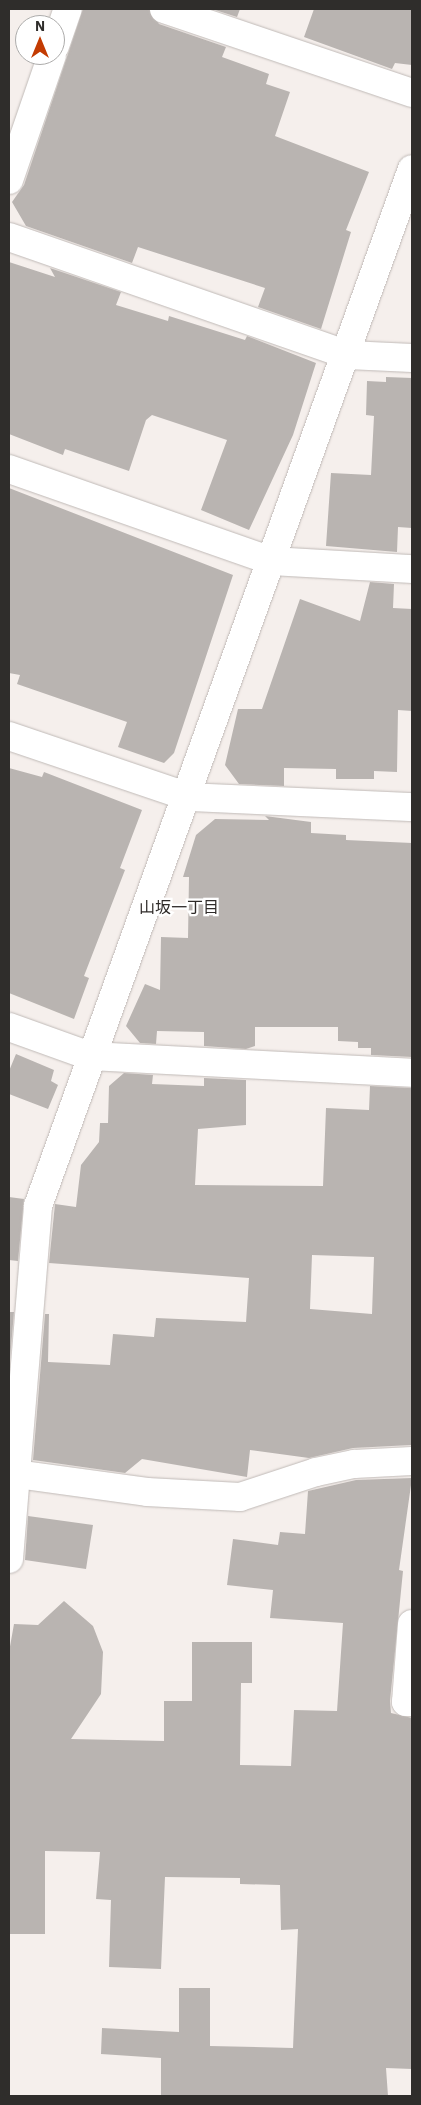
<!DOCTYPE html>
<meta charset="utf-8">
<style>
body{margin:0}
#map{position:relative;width:421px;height:2105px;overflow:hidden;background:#f5efec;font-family:"IBM Plex Sans","Noto Sans JP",sans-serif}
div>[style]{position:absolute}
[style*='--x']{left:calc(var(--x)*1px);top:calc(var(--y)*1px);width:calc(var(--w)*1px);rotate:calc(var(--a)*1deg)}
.building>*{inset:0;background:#b9b4b1}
.roads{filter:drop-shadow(0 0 1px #c0bab7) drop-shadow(0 0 1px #c0bab7)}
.minor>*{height:28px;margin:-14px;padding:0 14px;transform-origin:14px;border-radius:14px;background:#fff}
span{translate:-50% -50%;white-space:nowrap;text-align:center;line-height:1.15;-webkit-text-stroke:4.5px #fff;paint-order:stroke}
.neighbourhood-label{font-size:16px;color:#2f2b29}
.frame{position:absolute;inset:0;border:10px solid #2f2d2b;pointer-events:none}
.north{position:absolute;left:15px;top:15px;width:50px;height:50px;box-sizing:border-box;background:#fff;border:1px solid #acabaa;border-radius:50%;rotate:0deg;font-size:14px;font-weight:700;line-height:20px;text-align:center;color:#2f2d2b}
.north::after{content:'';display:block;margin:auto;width:18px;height:22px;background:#c33b02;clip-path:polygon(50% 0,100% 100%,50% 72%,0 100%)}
</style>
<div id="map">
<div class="building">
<i style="clip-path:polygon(83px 9px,149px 9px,159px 24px,226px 47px,222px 57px,269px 74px,266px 84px,290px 92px,275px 136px,369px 172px,346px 230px,351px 232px,321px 329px,258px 307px,265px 288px,138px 247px,132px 263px,26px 226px,12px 202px,24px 185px)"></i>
<i style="clip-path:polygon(212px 9px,240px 9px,237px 17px)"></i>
<i style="clip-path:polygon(314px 9px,412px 9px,412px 65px,395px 63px,392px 69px,304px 37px)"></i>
<i style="clip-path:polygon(9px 262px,55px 277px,50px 268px,121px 292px,116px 305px,168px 321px,169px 316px,245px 340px,247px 336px,316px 363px,293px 435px,249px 530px,201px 510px,227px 440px,152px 415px,146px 420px,129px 471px,65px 449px,63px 455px,9px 434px)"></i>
<i style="clip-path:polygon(386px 377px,412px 378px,412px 528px,398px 527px,397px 552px,326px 546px,331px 473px,371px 475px,374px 416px,366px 415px,367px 381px,386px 382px)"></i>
<i style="clip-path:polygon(9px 488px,233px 575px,174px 753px,164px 763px,118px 747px,127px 722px,17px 684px,20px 675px,9px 673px)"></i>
<i style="clip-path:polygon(370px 582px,394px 584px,393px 608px,412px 609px,412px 711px,398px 710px,397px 772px,374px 771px,374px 779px,336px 779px,336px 769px,284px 768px,284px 786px,239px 784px,225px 765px,238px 709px,262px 709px,300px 599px,360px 621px)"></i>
<i style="clip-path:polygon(9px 768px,42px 777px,44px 772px,142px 810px,120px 868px,125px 870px,84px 976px,89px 978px,74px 1019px,9px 993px)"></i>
<i style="clip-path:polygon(265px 816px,311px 822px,311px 833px,346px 835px,346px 840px,412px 843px,412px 1057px,371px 1055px,371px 1048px,358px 1048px,358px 1042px,338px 1041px,338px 1027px,255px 1027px,255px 1046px,246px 1049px,204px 1046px,204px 1032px,157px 1031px,156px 1044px,140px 1043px,126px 1026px,145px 984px,160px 990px,161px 937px,188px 938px,189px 877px,183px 877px,196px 835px,215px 819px,269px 820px)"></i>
<i style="clip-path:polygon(16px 1054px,54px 1070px,51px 1081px,58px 1085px,48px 1109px,9px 1094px,9px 1071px)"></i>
<i style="clip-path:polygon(evenodd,124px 1073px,153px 1075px,152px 1084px,204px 1086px,204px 1078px,246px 1080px,246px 1125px,198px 1129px,195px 1185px,323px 1186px,326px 1108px,369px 1110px,370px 1086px,412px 1088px,411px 1445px,353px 1448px,309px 1458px,250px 1450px,247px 1477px,142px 1459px,125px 1473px,33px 1460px,45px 1314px,49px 1314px,48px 1362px,110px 1365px,113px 1334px,154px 1337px,156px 1318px,246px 1322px,249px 1278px,49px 1263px,55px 1204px,76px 1207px,81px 1165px,99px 1142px,100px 1123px,108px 1123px,109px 1086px,124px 1073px,312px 1255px,374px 1257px,372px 1314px,310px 1309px,312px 1255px)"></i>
<i style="clip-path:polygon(9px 1197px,24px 1199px,18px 1261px,9px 1260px)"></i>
<i style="clip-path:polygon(9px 1312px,14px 1312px,9px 1371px)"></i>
<i style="clip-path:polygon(412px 1478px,399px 1570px,403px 1571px,390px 1701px,391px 1713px,412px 1718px,412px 2069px,386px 2068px,388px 2096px,161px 2096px,161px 2058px,101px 2054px,102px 2028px,179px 2032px,179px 1988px,210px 1988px,210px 2046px,293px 2048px,298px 1929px,281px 1930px,280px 1885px,240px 1884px,240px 1878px,165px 1877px,161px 1969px,109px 1967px,111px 1900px,96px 1899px,100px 1852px,45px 1851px,45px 1934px,9px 1934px,9px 1652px,14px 1624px,38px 1625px,64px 1601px,93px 1626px,103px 1652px,101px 1694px,71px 1739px,164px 1741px,164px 1701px,192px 1701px,192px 1642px,252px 1642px,252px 1683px,241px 1683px,240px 1765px,291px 1766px,294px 1710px,337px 1711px,343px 1623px,270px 1618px,273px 1590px,227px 1585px,233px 1539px,278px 1545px,280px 1532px,305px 1534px,308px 1491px,356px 1480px)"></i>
<i style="clip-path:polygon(28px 1516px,93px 1525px,86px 1569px,25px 1560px)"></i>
</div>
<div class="roads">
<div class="minor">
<i style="--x:164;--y:9;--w:262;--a:18.7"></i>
<i style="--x:55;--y:46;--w:39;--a:-71"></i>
<i style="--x:9;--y:180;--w:132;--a:-71"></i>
<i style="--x:9;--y:237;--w:359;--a:19.2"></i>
<i style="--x:348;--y:355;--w:64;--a:2.7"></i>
<i style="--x:9;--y:469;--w:279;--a:19.3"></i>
<i style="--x:272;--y:561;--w:140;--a:3.3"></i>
<i style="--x:9;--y:736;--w:190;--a:18.7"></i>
<i style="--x:189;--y:797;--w:223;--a:2.6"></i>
<i style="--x:9;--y:1027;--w:86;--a:19.7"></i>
<i style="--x:90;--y:1056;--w:322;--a:3"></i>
<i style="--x:9;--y:1473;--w:139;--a:7.8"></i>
<i style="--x:147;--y:1492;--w:93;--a:3.1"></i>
<i style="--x:240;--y:1497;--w:80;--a:-18.2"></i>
<i style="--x:316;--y:1472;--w:39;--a:-12"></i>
<i style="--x:354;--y:1464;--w:58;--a:-3"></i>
<i style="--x:9;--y:1559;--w:354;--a:-85.3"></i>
<i style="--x:38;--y:1206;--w:1102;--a:-70.17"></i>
<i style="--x:412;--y:1624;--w:78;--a:94.4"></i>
<i style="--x:406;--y:1702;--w:6;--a:0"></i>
</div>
</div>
<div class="neighbourhood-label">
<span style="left:179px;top:907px">山坂一丁目</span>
</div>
<div class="frame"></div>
<div class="north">N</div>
</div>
